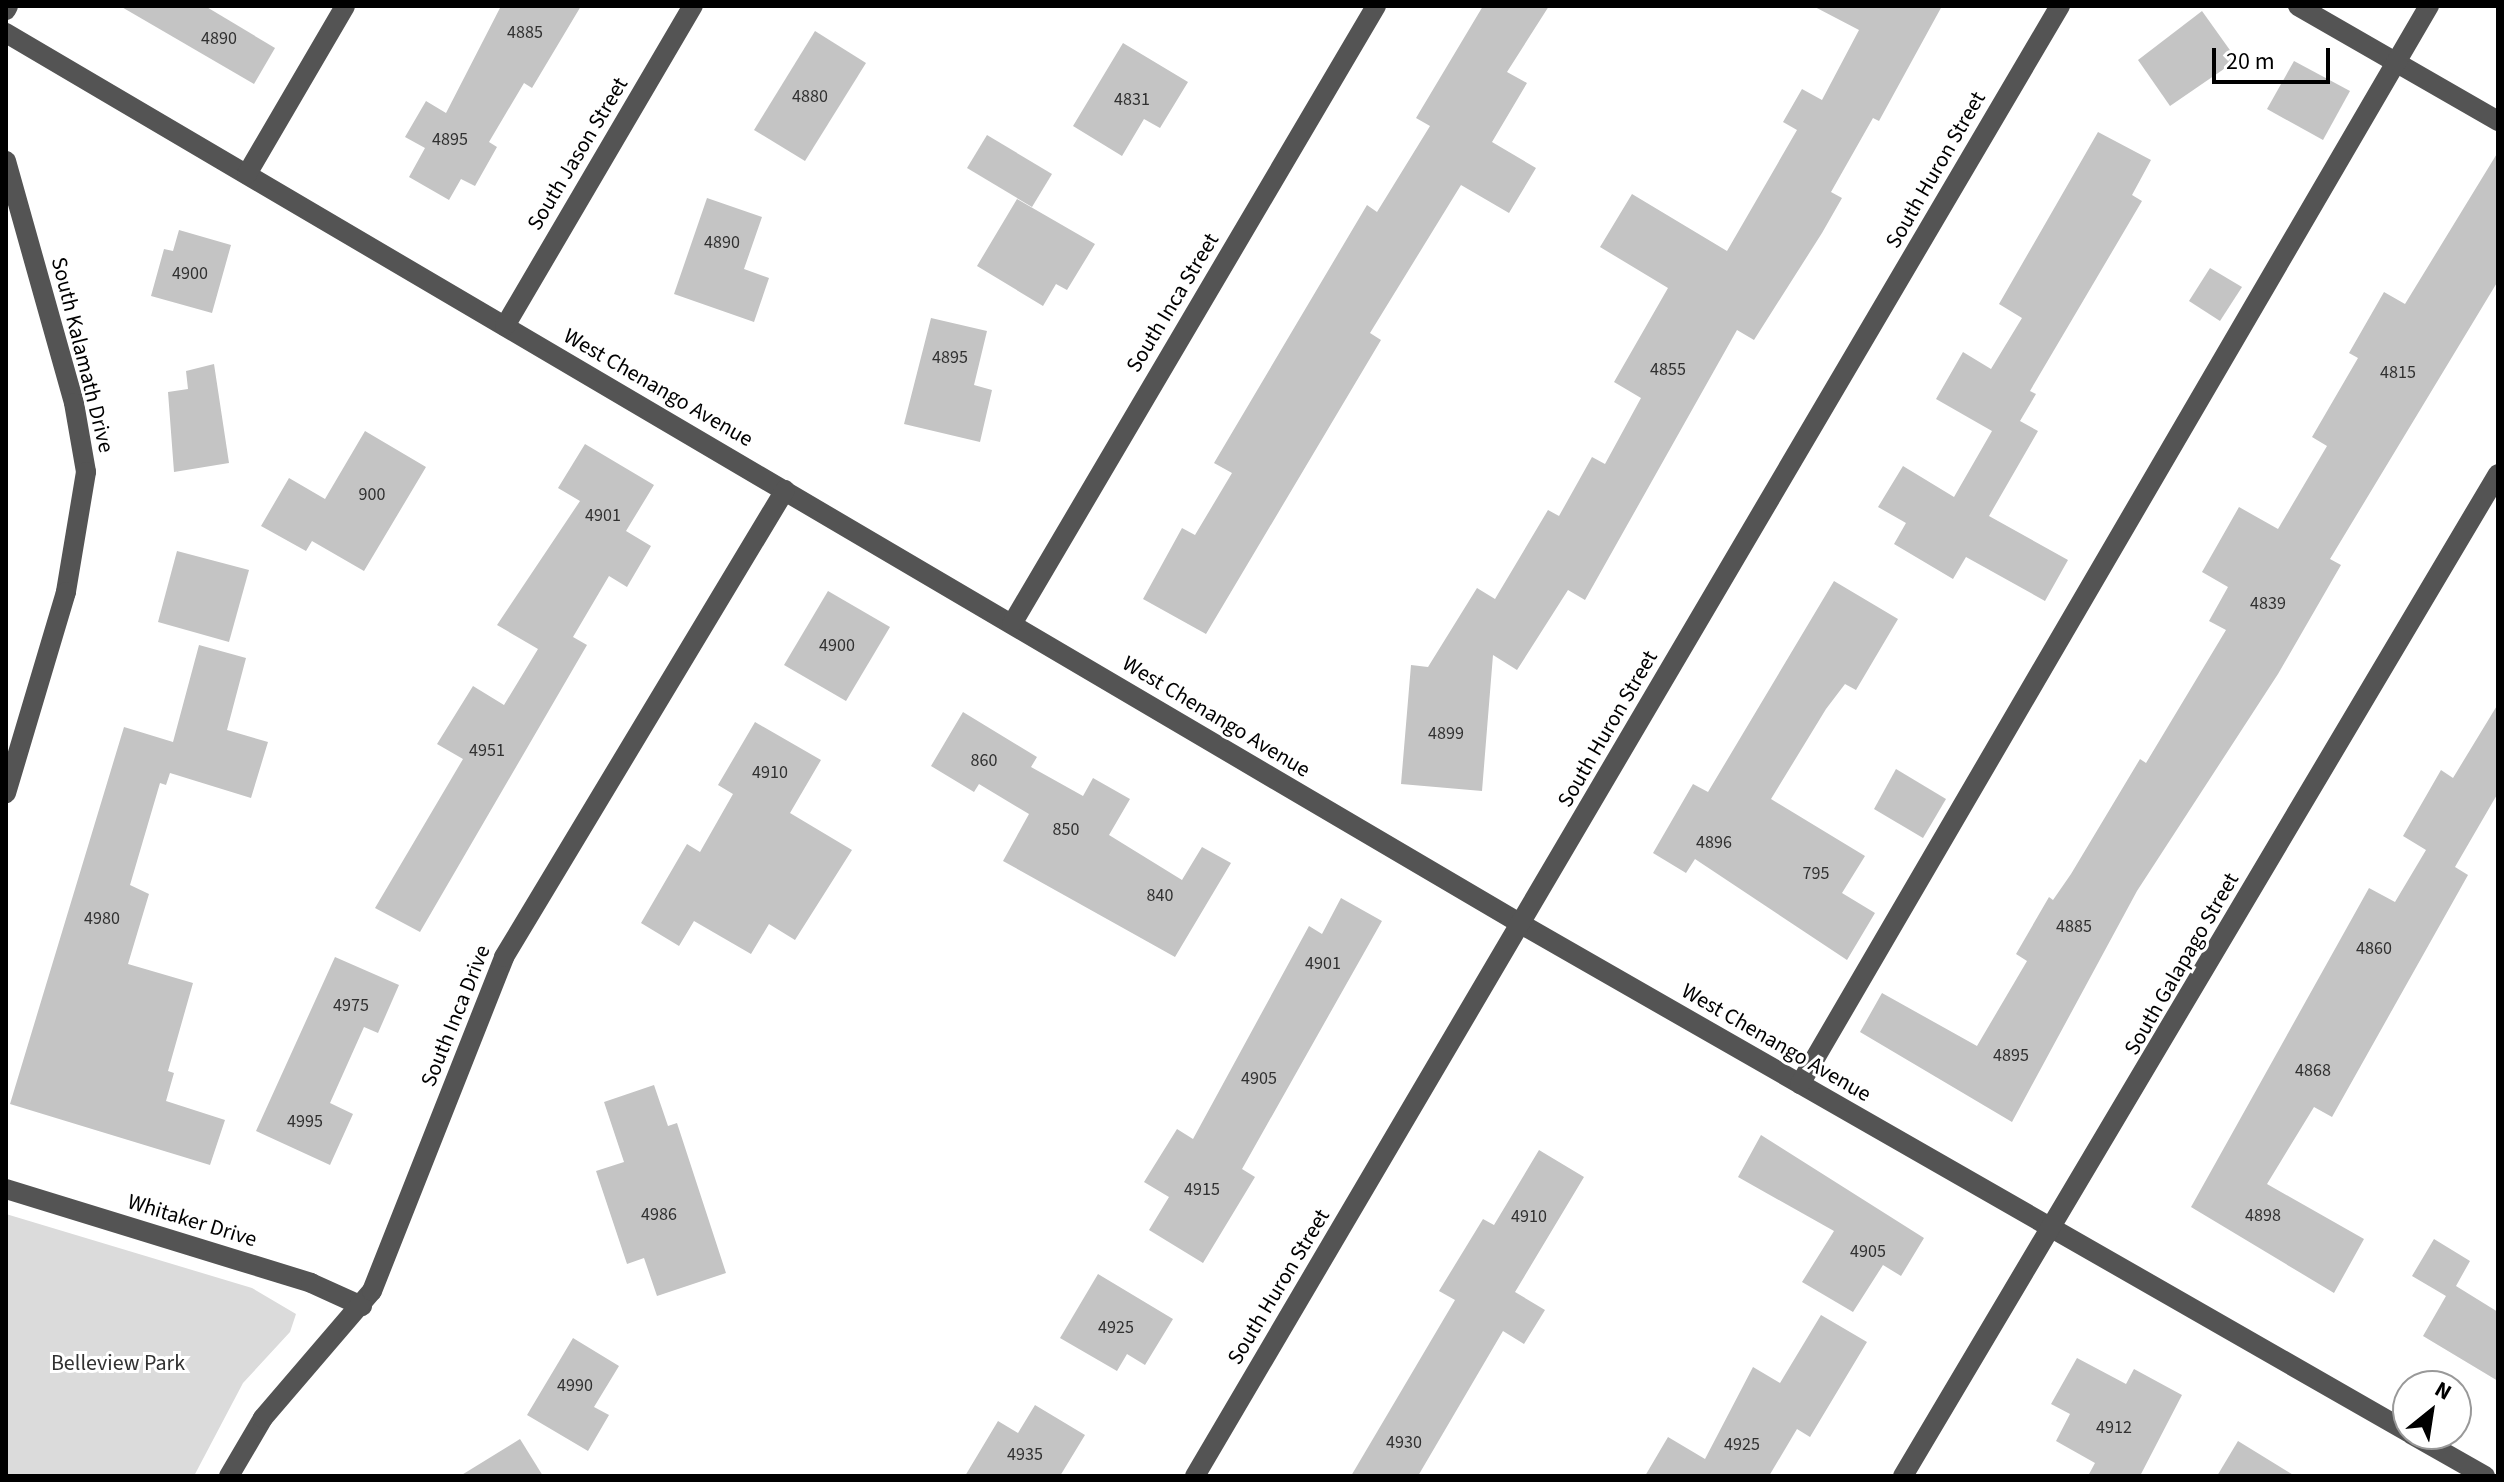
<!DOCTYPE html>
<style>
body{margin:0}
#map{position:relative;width:2504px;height:1482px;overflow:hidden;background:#fff;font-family:"Source Sans 3",sans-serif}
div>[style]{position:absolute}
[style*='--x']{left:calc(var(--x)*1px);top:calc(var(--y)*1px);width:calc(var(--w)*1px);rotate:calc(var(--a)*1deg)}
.green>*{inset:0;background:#dbdbdb}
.building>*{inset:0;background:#c4c4c4}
.minor>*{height:20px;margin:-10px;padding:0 10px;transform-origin:10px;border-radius:10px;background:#545454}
span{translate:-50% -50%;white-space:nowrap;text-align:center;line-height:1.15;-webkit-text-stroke:6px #fff;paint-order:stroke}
.number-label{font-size:18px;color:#313131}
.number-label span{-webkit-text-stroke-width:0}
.street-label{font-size:22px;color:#000}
.park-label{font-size:22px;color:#323232}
.frame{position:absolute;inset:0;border:8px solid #000;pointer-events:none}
.north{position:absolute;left:2392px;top:1370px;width:80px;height:80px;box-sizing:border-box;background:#fff;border:2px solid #999;border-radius:50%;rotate:30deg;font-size:22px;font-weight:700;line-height:32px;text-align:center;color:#000}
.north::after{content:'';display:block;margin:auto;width:28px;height:36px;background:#000;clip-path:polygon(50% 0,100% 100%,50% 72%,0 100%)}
.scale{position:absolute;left:2212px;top:48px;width:118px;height:36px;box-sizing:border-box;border:4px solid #000;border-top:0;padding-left:10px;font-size:24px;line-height:28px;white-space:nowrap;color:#000;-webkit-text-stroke:6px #fff;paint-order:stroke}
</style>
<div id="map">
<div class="green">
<i style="clip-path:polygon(6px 1214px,252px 1288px,296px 1314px,290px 1332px,243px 1383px,194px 1476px,6px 1476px)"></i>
</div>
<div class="building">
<i style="clip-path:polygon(120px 6px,205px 6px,275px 48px,254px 84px)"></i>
<i style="clip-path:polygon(501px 6px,581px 6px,532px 88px,524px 83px,489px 142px,497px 147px,475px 186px,461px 179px,449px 200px,409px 177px,425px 148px,405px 137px,426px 101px,446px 113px)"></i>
<i style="clip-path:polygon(1483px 6px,1549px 6px,1507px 72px,1527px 83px,1492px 142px,1536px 168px,1509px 213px,1461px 185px,1370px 333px,1381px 340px,1206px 634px,1143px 599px,1182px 528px,1195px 535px,1232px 473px,1214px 463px,1367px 205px,1377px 212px,1430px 126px,1416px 118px)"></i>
<i style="clip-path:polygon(1813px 6px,1942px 6px,1879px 121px,1873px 118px,1831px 192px,1842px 198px,1822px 233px,1754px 340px,1737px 330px,1585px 600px,1568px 590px,1517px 670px,1493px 655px,1482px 791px,1401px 784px,1411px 665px,1428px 667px,1477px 588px,1495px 599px,1548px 510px,1559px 516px,1592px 457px,1605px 464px,1641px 398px,1614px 382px,1668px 288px,1600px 247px,1632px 194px,1727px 251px,1797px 130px,1783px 122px,1802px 89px,1822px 100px,1859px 30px)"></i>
<i style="clip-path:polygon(2202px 11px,2237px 60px,2170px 106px,2138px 60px)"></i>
<i style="clip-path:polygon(815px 31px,866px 63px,805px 161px,754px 130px)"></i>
<i style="clip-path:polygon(1123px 43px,1188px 82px,1160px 128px,1144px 119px,1122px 156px,1073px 126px)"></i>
<i style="clip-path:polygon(2294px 61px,2350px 91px,2323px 140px,2267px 109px)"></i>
<i style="clip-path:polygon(2098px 132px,2151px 160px,2132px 195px,2142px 201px,2030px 391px,2036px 394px,2020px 421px,2038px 431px,1989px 516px,2068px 560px,2045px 601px,1966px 557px,1953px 579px,1894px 544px,1906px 523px,1878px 507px,1903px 466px,1954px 497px,1992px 431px,1936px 399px,1963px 352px,1991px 369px,2022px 318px,1999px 304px)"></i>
<i style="clip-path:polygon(987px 135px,1052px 174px,1032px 207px,967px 168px)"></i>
<i style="clip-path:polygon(2498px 152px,2498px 281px,2330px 559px,2341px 565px,2278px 674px,2137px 891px,2012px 1122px,1860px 1032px,1882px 993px,1977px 1046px,2027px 961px,2016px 954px,2049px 897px,2053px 900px,2071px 874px,2140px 759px,2146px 763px,2226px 630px,2209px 621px,2228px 587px,2202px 572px,2239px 507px,2278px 529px,2327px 446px,2312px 437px,2358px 358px,2349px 353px,2384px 292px,2405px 304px)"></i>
<i style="clip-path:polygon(707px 198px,762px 217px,744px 269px,769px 278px,754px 322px,674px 294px)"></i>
<i style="clip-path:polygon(1017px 199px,1095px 244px,1067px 290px,1056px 284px,1043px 306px,977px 266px)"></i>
<i style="clip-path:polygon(179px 230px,231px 245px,212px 313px,151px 296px,164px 249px,173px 251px)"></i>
<i style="clip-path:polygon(2210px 268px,2242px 287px,2220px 321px,2189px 301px)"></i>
<i style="clip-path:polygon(931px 318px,987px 331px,974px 385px,992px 390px,980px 442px,904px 424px)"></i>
<i style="clip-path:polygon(214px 364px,229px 463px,174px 472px,168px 392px,188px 389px,186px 371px)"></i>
<i style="clip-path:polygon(365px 431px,426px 467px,364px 571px,312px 541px,306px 551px,261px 526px,289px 478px,325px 499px)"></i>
<i style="clip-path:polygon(585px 444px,654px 485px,626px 531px,651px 546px,627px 587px,609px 576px,573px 637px,587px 645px,420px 932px,375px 908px,463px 759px,437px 744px,473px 686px,504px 705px,538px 649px,497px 625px,580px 501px,558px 488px)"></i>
<i style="clip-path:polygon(177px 551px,249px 570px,229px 642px,158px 622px)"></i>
<i style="clip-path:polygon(1834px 581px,1898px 619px,1856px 690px,1845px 684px,1826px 709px,1771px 799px,1865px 856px,1842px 893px,1875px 913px,1847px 960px,1695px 859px,1686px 873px,1653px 853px,1693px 784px,1708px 792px)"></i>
<i style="clip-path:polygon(828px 591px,890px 627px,846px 701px,784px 665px)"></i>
<i style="clip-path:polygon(199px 645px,246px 658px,227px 730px,268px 742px,251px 798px,170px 773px,166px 785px,160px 783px,130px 885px,149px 894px,128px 964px,193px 983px,168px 1071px,174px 1073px,166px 1101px,225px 1120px,210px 1165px,10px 1104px,124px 727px,173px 742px)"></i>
<i style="clip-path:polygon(2498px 704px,2498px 793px,2455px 867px,2468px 875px,2332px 1117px,2314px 1107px,2267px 1184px,2364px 1239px,2334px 1293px,2191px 1207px,2369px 888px,2395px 902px,2426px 850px,2403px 836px,2441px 770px,2453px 778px)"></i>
<i style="clip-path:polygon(963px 712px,1037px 757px,1031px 767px,1083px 796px,1093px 778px,1130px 799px,1109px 835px,1182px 880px,1202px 847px,1231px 863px,1175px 957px,1003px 861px,1029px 814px,979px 784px,974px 792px,931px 766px)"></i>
<i style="clip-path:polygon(755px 722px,821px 760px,790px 813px,852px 850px,795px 940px,769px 924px,751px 954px,694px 921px,679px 946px,641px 923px,687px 844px,700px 852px,733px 794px,718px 785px)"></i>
<i style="clip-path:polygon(1896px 769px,1946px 799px,1923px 838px,1874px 809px)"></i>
<i style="clip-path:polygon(1341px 898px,1382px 921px,1242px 1169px,1255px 1177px,1203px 1263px,1149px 1230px,1169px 1197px,1144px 1182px,1177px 1129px,1193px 1139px,1309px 926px,1322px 934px)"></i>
<i style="clip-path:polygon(335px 957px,399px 985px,378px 1033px,364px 1027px,330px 1103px,353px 1114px,330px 1165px,256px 1131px)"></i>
<i style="clip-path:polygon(654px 1085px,668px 1126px,677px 1123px,726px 1273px,657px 1296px,644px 1258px,627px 1264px,596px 1171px,624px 1162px,604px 1102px)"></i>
<i style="clip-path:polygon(1761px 1135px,1924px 1238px,1901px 1276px,1883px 1265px,1853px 1312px,1802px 1282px,1834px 1231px,1738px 1177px)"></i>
<i style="clip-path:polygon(1539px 1150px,1584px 1177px,1515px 1292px,1545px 1310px,1524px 1344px,1503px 1331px,1418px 1476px,1351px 1476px,1455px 1300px,1439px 1291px,1483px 1219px,1494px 1225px)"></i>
<i style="clip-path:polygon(2434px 1239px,2470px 1261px,2456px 1286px,2498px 1312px,2498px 1381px,2423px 1336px,2446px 1296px,2412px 1276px)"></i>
<i style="clip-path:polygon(1098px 1274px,1173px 1319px,1145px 1365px,1127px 1354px,1117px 1371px,1060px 1338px)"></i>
<i style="clip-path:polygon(1821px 1315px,1867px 1342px,1810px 1437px,1797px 1429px,1769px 1476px,1645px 1476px,1668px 1437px,1705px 1459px,1753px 1367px,1780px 1383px)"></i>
<i style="clip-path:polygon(573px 1338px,619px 1366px,594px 1407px,609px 1415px,588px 1451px,527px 1415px)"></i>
<i style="clip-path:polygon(2077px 1358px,2126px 1384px,2134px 1369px,2182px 1395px,2140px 1476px,2088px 1476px,2095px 1463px,2056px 1441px,2070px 1414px,2051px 1404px)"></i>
<i style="clip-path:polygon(1035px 1405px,1085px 1435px,1060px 1476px,965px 1476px,998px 1421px,1018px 1433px)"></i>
<i style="clip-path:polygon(520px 1439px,543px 1476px,460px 1476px)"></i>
<i style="clip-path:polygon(2238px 1441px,2295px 1476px,2217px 1476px)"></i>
</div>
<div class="minor">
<i style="--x:2298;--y:6;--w:231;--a:29.9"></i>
<i style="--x:6;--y:10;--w:4;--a:-63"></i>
<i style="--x:6;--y:33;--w:1758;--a:30.46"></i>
<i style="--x:1521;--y:924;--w:1022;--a:29.8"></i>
<i style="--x:6;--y:161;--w:251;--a:74.3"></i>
<i style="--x:74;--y:403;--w:70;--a:80.1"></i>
<i style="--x:86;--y:472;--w:122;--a:99.5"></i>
<i style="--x:66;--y:592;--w:210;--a:106.6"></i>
<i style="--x:247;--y:174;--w:194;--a:-59.7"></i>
<i style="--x:505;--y:326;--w:371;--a:-59.6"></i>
<i style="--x:1012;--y:624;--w:717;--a:-59.5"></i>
<i style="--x:1800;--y:1084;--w:1248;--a:-59.74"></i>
<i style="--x:6;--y:1189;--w:319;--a:17.1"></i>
<i style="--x:311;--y:1283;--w:56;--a:24.3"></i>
<i style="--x:2411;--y:1434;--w:85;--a:29.6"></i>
<i style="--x:229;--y:1476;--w:67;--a:-59.6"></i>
<i style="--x:263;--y:1418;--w:167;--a:-49.4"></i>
<i style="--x:372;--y:1291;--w:359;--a:-68.4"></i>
<i style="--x:504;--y:957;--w:545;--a:-58.96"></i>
<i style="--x:1195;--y:1476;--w:1706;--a:-59.53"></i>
<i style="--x:1903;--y:1476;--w:1165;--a:-59.3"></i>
</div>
<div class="number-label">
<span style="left:525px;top:33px">4885</span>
<span style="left:219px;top:39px">4890</span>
<span style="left:810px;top:97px">4880</span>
<span style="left:1132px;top:100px">4831</span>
<span style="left:450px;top:140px">4895</span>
<span style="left:722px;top:243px">4890</span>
<span style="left:190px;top:274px">4900</span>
<span style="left:950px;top:358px">4895</span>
<span style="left:1668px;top:370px">4855</span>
<span style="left:2398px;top:373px">4815</span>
<span style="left:372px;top:495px">900</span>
<span style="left:603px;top:516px">4901</span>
<span style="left:2268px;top:604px">4839</span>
<span style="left:837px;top:646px">4900</span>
<span style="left:1446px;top:734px">4899</span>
<span style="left:487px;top:751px">4951</span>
<span style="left:984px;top:761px">860</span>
<span style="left:770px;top:773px">4910</span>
<span style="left:1066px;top:830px">850</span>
<span style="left:1714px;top:843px">4896</span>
<span style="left:1816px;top:874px">795</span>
<span style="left:1160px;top:896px">840</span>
<span style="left:102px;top:919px">4980</span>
<span style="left:2074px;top:927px">4885</span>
<span style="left:2374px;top:949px">4860</span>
<span style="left:1323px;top:964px">4901</span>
<span style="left:351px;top:1006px">4975</span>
<span style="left:2011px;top:1056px">4895</span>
<span style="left:2313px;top:1071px">4868</span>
<span style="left:1259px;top:1079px">4905</span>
<span style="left:305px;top:1122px">4995</span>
<span style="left:1202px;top:1190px">4915</span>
<span style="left:659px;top:1215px">4986</span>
<span style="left:2263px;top:1216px">4898</span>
<span style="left:1529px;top:1217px">4910</span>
<span style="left:1868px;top:1252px">4905</span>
<span style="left:1116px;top:1328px">4925</span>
<span style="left:575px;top:1386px">4990</span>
<span style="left:2114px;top:1428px">4912</span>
<span style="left:1404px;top:1443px">4930</span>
<span style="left:1742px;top:1445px">4925</span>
<span style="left:1025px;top:1455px">4935</span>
</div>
<div class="street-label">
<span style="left:578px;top:154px;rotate:-59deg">South Jason Street</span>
<span style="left:1936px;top:170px;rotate:-60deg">South Huron Street</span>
<span style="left:1173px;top:303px;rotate:-59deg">South Inca Street</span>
<span style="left:82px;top:355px;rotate:76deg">South Kalamath Drive</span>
<span style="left:658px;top:388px;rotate:30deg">West Chenango Avenue</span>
<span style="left:1216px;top:717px;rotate:31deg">West Chenango Avenue</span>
<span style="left:1608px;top:729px;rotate:-60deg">South Huron Street</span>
<span style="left:2182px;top:964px;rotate:-60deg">South Galapago Street</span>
<span style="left:456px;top:1016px;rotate:-68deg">South Inca Drive</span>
<span style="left:1776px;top:1043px;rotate:30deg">West Chenango Avenue</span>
<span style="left:192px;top:1221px;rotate:17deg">Whitaker Drive</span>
<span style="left:1279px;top:1287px;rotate:-59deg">South Huron Street</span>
</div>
<div class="park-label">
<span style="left:118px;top:1364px">Belleview Park</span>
</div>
<div class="frame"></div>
<div class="north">N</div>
<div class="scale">20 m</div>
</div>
